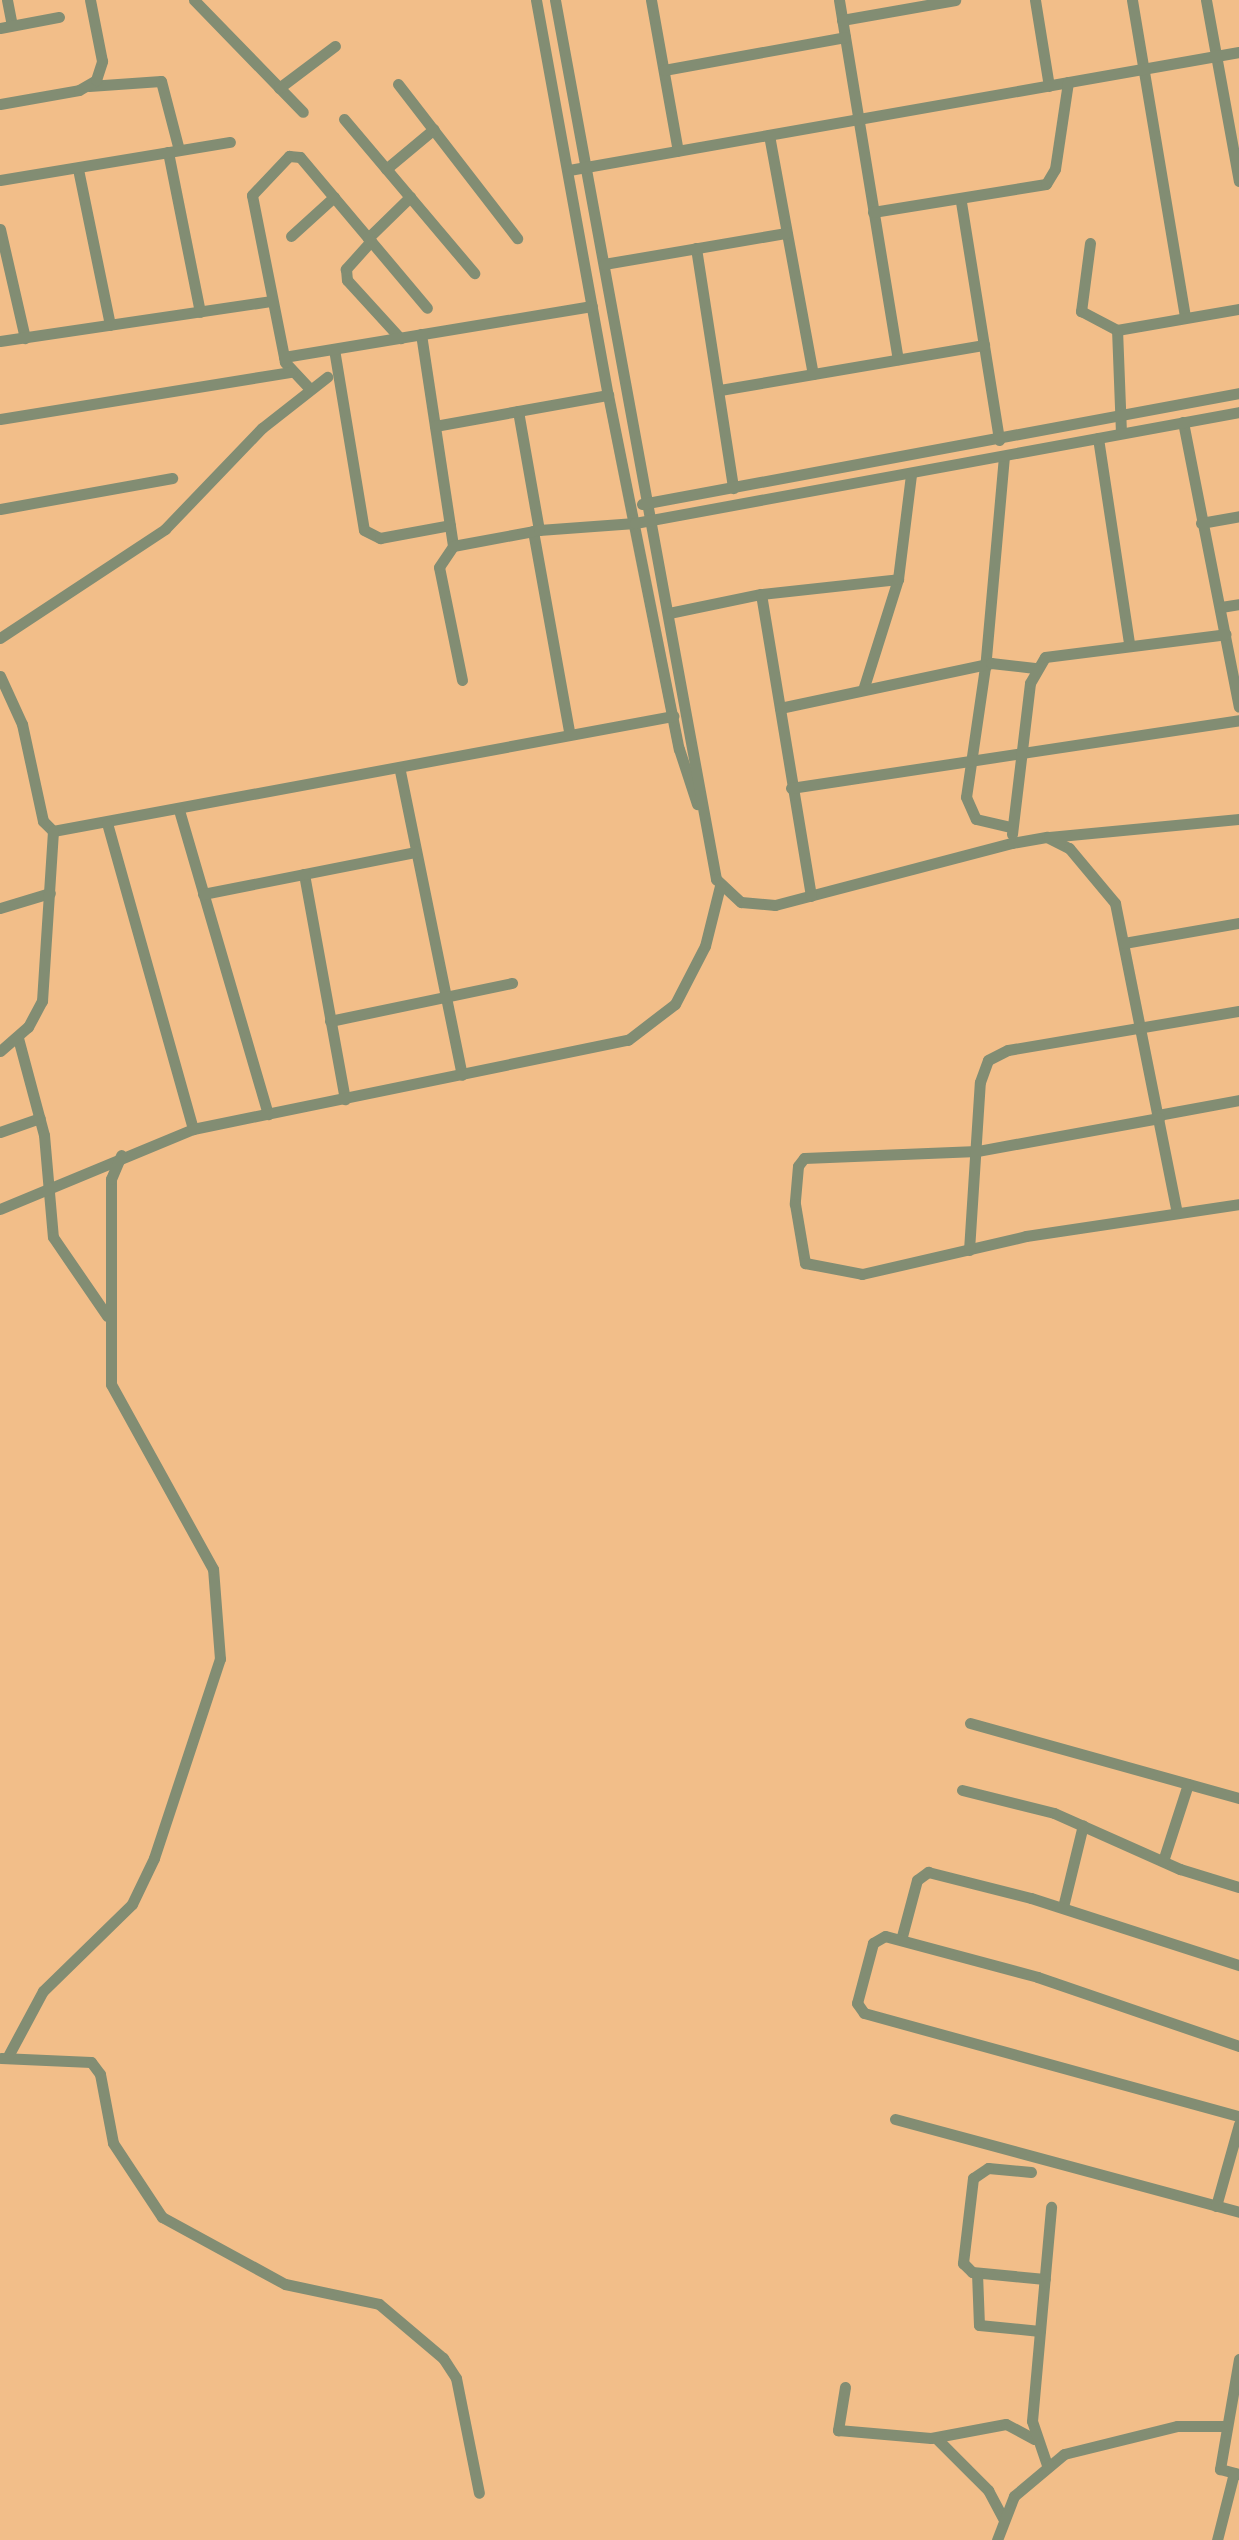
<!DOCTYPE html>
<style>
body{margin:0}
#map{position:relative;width:1239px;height:2540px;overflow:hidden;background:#f2be89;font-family:"Nunito Sans",sans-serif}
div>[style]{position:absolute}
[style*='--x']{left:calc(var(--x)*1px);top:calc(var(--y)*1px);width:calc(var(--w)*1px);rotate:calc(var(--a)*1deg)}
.minor>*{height:11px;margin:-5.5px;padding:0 5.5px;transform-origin:5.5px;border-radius:5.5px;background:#828d73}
span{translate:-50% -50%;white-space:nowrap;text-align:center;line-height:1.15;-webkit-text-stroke:7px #ffe4ca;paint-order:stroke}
</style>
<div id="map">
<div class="minor">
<i style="--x:7;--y:0;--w:25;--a:79"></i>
<i style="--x:194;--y:0;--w:156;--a:45.8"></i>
<i style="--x:536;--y:0;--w:402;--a:79.7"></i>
<i style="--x:608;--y:395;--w:361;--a:78.7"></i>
<i style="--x:679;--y:749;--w:58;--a:71.9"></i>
<i style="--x:555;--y:0;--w:894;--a:79.62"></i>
<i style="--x:716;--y:879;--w:34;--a:43"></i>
<i style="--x:741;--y:902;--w:34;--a:5"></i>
<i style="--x:775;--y:905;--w:245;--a:-14.7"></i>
<i style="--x:1012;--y:843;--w:36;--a:-10"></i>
<i style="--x:1047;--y:837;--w:25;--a:27"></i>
<i style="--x:1069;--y:848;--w:72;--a:50.1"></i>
<i style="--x:1115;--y:903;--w:316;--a:78.7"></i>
<i style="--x:651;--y:0;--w:153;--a:79.9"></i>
<i style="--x:839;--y:0;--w:364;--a:80.7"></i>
<i style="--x:1035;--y:0;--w:87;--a:80.8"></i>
<i style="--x:1132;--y:0;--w:321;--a:80.5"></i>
<i style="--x:1206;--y:0;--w:184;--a:79.7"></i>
<i style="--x:842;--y:20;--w:115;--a:-10"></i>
<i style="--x:0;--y:28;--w:60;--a:-10.6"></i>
<i style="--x:664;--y:70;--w:184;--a:-10.3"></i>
<i style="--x:398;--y:84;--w:195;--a:52.3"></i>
<i style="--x:89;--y:86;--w:72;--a:-4"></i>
<i style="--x:161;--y:81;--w:71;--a:75.4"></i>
<i style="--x:279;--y:88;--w:70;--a:-36.9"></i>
<i style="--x:0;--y:104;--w:80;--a:-10"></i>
<i style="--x:79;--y:90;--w:20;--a:-30"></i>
<i style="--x:96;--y:80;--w:20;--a:-72"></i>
<i style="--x:102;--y:61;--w:62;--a:-101.1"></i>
<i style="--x:344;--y:119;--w:202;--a:49.8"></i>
<i style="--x:769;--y:135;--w:243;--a:79.6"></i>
<i style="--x:168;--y:152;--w:163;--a:78.7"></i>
<i style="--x:78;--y:169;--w:159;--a:78.4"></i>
<i style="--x:386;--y:169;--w:62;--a:-39.8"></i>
<i style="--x:569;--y:170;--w:680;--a:-9.99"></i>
<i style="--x:0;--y:180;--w:233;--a:-9.4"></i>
<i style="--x:961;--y:202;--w:241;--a:80.9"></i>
<i style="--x:873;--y:212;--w:175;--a:-9.2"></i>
<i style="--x:1046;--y:184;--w:17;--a:-59"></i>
<i style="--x:1055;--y:169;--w:88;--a:-81.5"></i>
<i style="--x:0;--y:229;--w:112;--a:77.1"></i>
<i style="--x:291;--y:236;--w:58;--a:-42.2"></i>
<i style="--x:368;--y:238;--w:59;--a:-44.3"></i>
<i style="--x:371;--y:241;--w:38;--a:132"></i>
<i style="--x:346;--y:269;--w:11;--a:85"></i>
<i style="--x:347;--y:280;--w:79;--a:47.6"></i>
<i style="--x:1090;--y:243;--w:69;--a:97.5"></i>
<i style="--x:1081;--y:311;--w:41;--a:27.8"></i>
<i style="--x:696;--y:248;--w:243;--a:81.2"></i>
<i style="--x:604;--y:264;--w:185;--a:-9.7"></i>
<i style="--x:421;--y:334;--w:214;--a:81.4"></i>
<i style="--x:0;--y:341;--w:275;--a:-8.4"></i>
<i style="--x:334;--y:349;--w:183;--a:80.6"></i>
<i style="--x:364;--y:530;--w:18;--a:27"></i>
<i style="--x:380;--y:538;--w:71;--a:-10.5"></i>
<i style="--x:284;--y:357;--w:312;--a:-9.4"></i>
<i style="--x:310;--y:389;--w:37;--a:-133"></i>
<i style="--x:285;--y:362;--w:170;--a:-101.2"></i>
<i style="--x:252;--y:195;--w:54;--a:-46.5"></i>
<i style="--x:289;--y:156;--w:11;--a:5"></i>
<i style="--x:300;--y:157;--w:197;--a:49.9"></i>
<i style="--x:720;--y:390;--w:268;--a:-9.7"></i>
<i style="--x:518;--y:411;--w:121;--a:80"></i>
<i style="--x:0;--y:419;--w:295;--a:-9.2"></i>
<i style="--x:1183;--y:422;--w:290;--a:78.9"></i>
<i style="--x:435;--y:426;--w:176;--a:-10.2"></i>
<i style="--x:1121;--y:433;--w:103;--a:-92.2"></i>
<i style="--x:1117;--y:330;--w:124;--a:-9.8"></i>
<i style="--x:1098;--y:438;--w:208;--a:81.4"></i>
<i style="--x:1004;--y:456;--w:212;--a:95.1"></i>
<i style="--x:985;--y:667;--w:131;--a:98.3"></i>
<i style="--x:966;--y:797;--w:24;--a:66"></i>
<i style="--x:976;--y:819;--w:37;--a:13"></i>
<i style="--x:642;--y:504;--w:607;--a:-10.53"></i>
<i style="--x:0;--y:509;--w:175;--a:-10.2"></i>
<i style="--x:1201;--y:523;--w:39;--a:-10"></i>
<i style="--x:533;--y:531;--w:204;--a:79.8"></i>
<i style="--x:761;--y:594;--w:306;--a:80.6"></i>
<i style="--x:1221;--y:607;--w:18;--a:-9"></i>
<i style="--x:669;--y:613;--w:94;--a:-11.7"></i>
<i style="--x:761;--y:594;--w:138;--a:-6.2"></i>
<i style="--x:0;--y:638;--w:198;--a:-33.4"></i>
<i style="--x:165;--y:529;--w:140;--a:-46.2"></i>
<i style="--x:262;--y:428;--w:83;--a:-38.1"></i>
<i style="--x:0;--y:676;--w:53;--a:65.4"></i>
<i style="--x:22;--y:724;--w:99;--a:77.8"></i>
<i style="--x:43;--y:821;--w:14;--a:45"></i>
<i style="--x:53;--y:831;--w:631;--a:-10.51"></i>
<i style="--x:462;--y:680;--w:115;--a:-101.5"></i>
<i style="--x:439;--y:567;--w:25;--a:-56"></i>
<i style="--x:453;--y:546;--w:87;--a:-10.5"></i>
<i style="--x:539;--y:530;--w:96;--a:-4.2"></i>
<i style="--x:635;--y:523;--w:614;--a:-10.41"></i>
<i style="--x:863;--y:690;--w:116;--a:-72.5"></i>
<i style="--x:898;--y:579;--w:106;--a:-82.9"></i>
<i style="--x:780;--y:708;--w:216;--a:-12"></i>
<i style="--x:991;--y:663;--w:44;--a:6.5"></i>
<i style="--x:400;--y:771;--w:310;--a:78.5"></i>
<i style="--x:791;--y:788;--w:453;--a:-8.6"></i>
<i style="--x:179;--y:810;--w:317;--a:73.7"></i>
<i style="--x:107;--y:823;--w:318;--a:74.3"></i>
<i style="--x:1012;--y:834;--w:152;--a:-83.2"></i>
<i style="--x:1030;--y:683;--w:30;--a:-60"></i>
<i style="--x:1045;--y:657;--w:182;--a:-7.2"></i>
<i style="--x:1049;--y:837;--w:191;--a:-5.4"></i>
<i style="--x:304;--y:874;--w:229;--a:79.7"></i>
<i style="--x:203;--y:894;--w:217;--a:-11.2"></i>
<i style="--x:0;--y:908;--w:52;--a:-16.7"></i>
<i style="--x:1124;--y:943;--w:117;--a:-9.9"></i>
<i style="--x:330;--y:1021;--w:186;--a:-11.8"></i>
<i style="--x:18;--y:1038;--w:100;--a:75"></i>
<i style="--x:44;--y:1135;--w:102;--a:85"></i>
<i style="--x:53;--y:1237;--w:96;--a:55.6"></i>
<i style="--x:0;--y:1051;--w:37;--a:-41"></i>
<i style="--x:28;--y:1027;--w:30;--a:-62"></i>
<i style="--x:42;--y:1001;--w:170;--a:-86.3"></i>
<i style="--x:1158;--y:1115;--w:82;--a:-10.5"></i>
<i style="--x:1159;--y:1118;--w:185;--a:169.7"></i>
<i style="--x:977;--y:1151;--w:173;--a:177.7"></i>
<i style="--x:804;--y:1158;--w:10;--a:127"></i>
<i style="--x:798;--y:1166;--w:38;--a:95"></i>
<i style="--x:795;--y:1204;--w:60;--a:80.4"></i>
<i style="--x:805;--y:1263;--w:58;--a:10.9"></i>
<i style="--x:862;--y:1274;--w:168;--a:-13"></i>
<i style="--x:1026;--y:1236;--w:215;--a:-8.5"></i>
<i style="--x:0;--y:1132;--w:42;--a:-19.3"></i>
<i style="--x:0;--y:1209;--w:209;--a:-22.5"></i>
<i style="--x:193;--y:1129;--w:444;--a:-11.6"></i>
<i style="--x:628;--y:1040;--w:59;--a:-37.5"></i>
<i style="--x:675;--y:1004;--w:65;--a:-62.7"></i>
<i style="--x:705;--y:946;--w:62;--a:-76"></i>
<i style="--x:969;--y:1250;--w:168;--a:-86.3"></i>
<i style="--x:980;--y:1082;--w:23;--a:-70"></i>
<i style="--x:988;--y:1060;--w:22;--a:-27"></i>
<i style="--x:1008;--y:1050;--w:234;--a:-9.6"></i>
<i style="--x:970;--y:1723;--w:279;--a:15.6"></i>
<i style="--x:962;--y:1790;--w:95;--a:14"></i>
<i style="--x:1054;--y:1813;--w:138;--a:24"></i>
<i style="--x:1180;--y:1869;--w:62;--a:17"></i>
<i style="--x:1163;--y:1861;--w:81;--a:-72"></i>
<i style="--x:1063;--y:1907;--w:84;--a:-76.3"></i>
<i style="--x:901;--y:1940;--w:62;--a:-75.1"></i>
<i style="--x:917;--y:1880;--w:14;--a:-36"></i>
<i style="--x:928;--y:1872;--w:106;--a:14.2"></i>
<i style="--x:1031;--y:1898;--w:219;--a:17.9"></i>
<i style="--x:1239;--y:2046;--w:213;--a:-161.1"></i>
<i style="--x:1038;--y:1977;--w:158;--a:-165"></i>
<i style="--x:885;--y:1936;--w:14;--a:150"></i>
<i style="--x:873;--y:1943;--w:62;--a:104.9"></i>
<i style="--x:857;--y:2003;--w:12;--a:55"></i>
<i style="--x:864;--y:2013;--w:389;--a:15.4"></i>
<i style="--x:1;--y:2058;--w:90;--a:2.5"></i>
<i style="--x:91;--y:2062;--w:15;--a:53"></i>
<i style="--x:100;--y:2074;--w:70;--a:79.3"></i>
<i style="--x:113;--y:2143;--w:89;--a:56.5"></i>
<i style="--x:162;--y:2217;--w:140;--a:28.6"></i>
<i style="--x:285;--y:2284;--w:96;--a:12"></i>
<i style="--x:379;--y:2304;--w:84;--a:40.2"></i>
<i style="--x:443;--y:2358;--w:24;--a:57"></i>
<i style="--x:456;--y:2378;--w:117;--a:78.7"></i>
<i style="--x:7;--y:2058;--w:76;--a:-61.8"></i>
<i style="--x:43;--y:1991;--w:124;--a:-44.3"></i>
<i style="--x:132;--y:1904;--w:51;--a:-64.4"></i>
<i style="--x:154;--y:1858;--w:210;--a:-71.7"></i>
<i style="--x:220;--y:1659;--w:90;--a:-94.4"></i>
<i style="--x:213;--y:1569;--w:211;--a:-118.9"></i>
<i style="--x:111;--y:1384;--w:205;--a:-90"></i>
<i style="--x:111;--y:1179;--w:26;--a:-67"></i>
<i style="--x:895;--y:2119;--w:356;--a:15.1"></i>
<i style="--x:1031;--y:2172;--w:43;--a:-174.7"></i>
<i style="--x:988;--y:2168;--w:18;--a:146"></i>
<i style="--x:973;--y:2178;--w:86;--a:96.7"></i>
<i style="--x:963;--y:2263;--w:13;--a:45"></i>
<i style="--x:972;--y:2272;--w:73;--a:5.5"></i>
<i style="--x:1216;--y:2206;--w:85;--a:-74.3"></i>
<i style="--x:977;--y:2273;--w:52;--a:87.8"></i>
<i style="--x:979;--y:2325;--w:61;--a:5.6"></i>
<i style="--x:1239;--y:2359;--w:112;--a:99.8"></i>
<i style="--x:1220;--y:2469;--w:20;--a:15"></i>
<i style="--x:845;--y:2387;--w:44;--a:99.2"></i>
<i style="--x:838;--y:2430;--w:93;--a:4.9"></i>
<i style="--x:931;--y:2438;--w:76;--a:-10.6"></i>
<i style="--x:1006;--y:2424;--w:32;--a:28"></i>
<i style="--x:936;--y:2438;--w:74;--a:45"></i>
<i style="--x:988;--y:2490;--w:32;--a:62"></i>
<i style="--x:1047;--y:2465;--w:46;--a:-108.8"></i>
<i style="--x:1032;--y:2421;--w:215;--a:-84.9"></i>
<i style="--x:997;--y:2540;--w:47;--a:-68.9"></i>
<i style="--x:1014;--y:2496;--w:65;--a:-40"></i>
<i style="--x:1064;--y:2454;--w:116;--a:-13.9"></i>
<i style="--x:1177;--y:2426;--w:50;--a:0"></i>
<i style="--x:1217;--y:2540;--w:69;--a:-75.8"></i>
</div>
</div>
